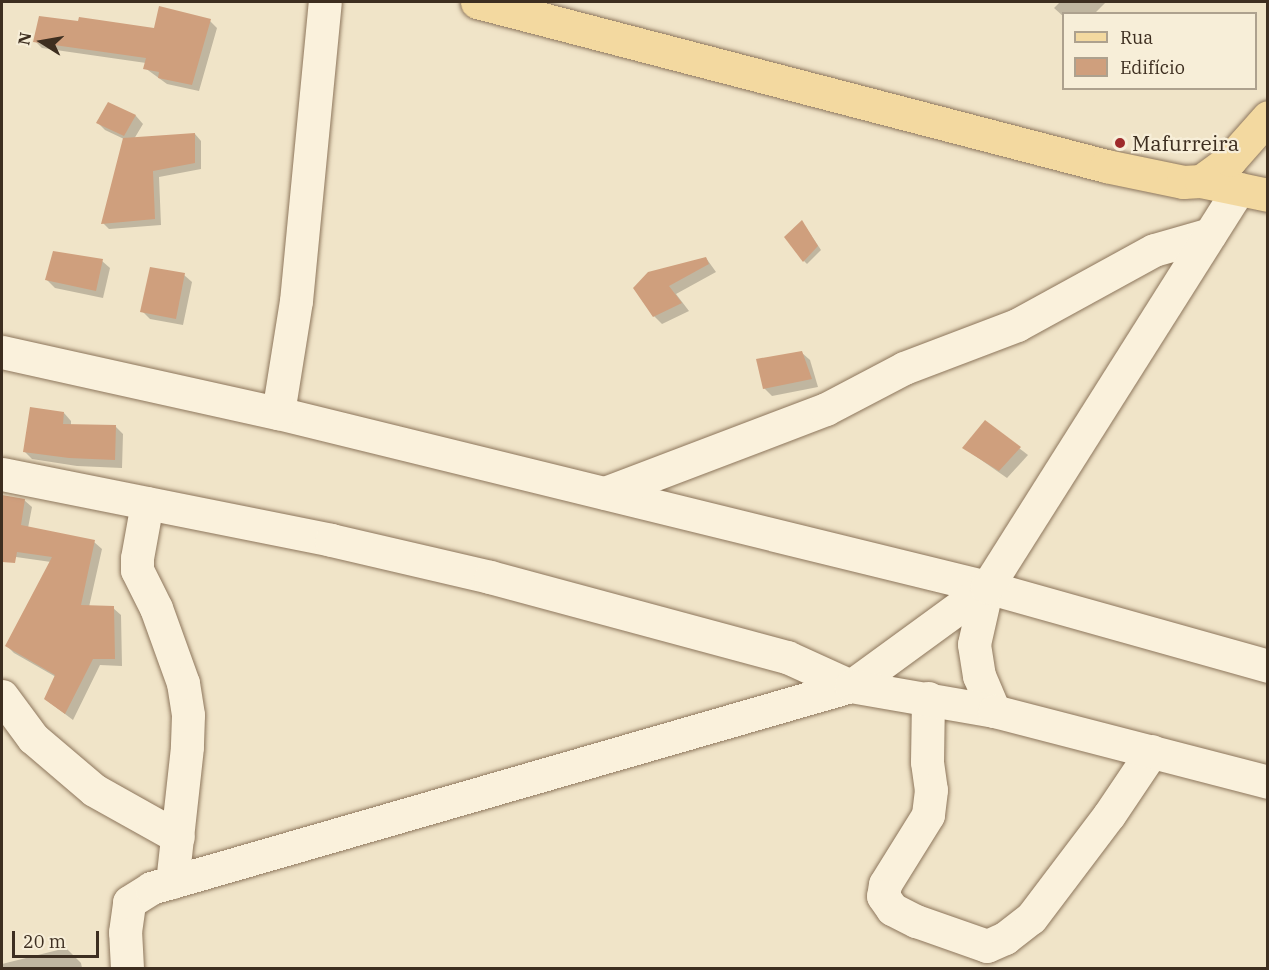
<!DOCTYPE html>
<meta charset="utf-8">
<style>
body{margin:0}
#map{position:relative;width:1269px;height:970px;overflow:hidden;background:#f0e4c8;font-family:"IBM Plex Serif",serif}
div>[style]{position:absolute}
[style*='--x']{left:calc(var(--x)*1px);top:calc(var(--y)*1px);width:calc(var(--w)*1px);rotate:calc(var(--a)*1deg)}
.shadow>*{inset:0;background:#0003}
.building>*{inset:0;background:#cf9f7d}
.roads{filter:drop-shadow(0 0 2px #8d765c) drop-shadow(0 0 2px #8d765c)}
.minor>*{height:33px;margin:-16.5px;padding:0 16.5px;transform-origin:16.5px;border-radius:16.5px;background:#faf1dc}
.major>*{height:33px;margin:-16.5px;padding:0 16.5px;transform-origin:16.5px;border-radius:16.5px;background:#f3d9a0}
.dots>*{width:16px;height:16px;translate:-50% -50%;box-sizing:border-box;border:3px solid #f7eed8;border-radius:50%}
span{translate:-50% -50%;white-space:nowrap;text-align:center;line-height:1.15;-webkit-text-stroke:4.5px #f7eed8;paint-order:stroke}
.poi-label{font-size:21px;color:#3d2e20}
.left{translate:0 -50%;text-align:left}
.frame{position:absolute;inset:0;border:3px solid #3d2e20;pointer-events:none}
.legend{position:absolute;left:1062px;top:12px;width:195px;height:78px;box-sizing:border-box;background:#f7eed8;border:2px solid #ada18e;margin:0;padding:8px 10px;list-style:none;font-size:18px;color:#3d2e20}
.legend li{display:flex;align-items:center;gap:12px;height:30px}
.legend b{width:30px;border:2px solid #ada18e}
.north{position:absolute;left:12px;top:12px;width:60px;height:60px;-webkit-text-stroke:4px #f7eed8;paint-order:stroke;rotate:281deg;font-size:16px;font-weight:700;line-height:24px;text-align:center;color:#3d2e20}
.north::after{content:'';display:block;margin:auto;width:21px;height:27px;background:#3d2e20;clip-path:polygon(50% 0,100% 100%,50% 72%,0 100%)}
.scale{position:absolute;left:12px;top:931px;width:87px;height:27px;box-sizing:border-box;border:3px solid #3d2e20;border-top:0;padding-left:8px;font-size:18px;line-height:21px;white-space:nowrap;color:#3d2e20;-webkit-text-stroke:4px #f7eed8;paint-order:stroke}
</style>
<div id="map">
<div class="shadow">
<i style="clip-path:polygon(1060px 2px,1106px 2px,1094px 14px,1064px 14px,1064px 17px,1054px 8px)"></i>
<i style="clip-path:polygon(210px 21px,217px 28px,199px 91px,167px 84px,145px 68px,146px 63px,42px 48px,35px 41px,155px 29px)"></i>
<i style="clip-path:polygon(108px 104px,136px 116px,143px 124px,134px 139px,195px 134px,201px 141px,201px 169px,159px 177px,161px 225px,109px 229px,103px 223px,124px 139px,105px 130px,97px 122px)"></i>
<i style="clip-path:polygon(805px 226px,821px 250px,807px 264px,804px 261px)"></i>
<i style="clip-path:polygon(706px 258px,716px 272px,676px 294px,689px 311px,662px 324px,654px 316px,649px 273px)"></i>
<i style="clip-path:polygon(102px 261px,110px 268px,103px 298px,55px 288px,47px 280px)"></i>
<i style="clip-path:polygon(184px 275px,192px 282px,183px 325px,150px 319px,142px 311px)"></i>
<i style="clip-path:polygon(802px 353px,810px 360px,818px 387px,772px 396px,764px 388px)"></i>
<i style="clip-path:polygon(64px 413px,71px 421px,71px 425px,116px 427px,123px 434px,122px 468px,77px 466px,32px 459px,24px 451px)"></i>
<i style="clip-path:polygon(985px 422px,1028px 455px,1007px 478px,964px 448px)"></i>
<i style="clip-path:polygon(2px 496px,24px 500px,32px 507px,28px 528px,94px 542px,102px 549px,89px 607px,113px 608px,121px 615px,122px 666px,100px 665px,73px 720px,45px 699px,56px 677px,14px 653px,7px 646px,51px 562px,2px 555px)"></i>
<i style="clip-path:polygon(66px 948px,81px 963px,82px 968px,2px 968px,2px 964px)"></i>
</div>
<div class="building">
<i style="clip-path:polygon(159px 6px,211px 19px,192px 85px,158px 78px,159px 72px,143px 69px,146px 58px,33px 42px,39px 16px,78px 21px,79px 17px,154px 28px)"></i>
<i style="clip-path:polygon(108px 102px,136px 115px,124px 136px,96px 123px)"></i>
<i style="clip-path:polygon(195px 133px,195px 163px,153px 171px,155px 219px,101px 224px,123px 138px)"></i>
<i style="clip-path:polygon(802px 220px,818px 246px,803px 262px,784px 237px)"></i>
<i style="clip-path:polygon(53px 251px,103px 259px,96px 291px,45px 280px)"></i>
<i style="clip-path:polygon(706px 257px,709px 264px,669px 286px,682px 303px,653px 317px,633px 288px,648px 272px)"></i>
<i style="clip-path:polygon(150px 267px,185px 273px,176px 319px,140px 312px)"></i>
<i style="clip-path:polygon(802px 351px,812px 379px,763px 389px,756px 359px)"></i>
<i style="clip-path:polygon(30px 407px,64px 412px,63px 424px,116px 425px,115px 460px,69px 458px,23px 452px)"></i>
<i style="clip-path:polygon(985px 420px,1021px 447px,999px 471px,962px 448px)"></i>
<i style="clip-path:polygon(2px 495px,25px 499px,21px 525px,95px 540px,81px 605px,114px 606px,115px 659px,93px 659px,65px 714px,44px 699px,55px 675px,5px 646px,52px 557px,17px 552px,15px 563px,2px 562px)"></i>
</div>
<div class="roads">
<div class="minor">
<i style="--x:2;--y:352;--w:283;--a:12.5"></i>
<i style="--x:278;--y:413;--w:730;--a:13.79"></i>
<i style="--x:987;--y:587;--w:292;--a:15.7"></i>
<i style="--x:278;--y:413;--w:113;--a:-80.9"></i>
<i style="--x:296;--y:301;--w:300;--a:-84.5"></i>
<i style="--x:2;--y:474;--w:336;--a:11.3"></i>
<i style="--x:331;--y:540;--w:163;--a:13.1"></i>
<i style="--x:490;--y:577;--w:308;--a:15.1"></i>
<i style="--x:787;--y:657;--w:70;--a:24.4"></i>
<i style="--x:851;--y:686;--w:168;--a:-36.1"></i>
<i style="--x:605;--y:493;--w:236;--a:-20.8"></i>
<i style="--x:826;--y:409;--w:88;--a:-27.7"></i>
<i style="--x:904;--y:368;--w:121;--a:-20.8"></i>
<i style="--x:1017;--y:325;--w:156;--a:-28.7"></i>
<i style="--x:1154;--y:250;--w:58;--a:-15.9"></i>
<i style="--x:147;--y:503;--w:56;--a:100.3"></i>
<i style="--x:137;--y:558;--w:12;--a:90"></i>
<i style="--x:137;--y:570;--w:42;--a:63.4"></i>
<i style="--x:156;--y:608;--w:80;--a:70.2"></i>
<i style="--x:183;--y:683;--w:32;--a:81"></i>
<i style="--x:188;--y:715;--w:32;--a:92"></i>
<i style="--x:187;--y:747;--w:136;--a:96.3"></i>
<i style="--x:2;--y:696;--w:52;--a:53.6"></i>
<i style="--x:33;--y:738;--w:80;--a:40.4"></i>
<i style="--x:94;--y:790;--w:96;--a:29.2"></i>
<i style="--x:928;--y:698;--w:64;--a:90.9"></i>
<i style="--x:927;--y:762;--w:28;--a:82"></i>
<i style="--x:931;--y:790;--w:25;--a:97"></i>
<i style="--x:928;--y:815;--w:81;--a:121.9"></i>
<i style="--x:885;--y:884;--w:12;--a:99"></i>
<i style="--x:883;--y:896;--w:16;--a:55"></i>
<i style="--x:892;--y:909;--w:27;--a:27"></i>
<i style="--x:916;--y:921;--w:75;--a:19.4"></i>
<i style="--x:987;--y:946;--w:20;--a:-24"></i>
<i style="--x:1005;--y:938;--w:33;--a:-38"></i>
<i style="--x:1031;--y:918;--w:129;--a:-52.9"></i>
<i style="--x:1109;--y:815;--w:77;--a:-56.1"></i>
<i style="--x:994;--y:711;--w:38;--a:-113"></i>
<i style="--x:979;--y:676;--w:32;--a:-99"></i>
<i style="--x:974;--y:644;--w:58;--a:-77.2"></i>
<i style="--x:987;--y:587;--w:471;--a:-57.7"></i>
<i style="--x:127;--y:968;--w:36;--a:-93"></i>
<i style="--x:125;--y:932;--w:30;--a:-82"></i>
<i style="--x:129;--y:902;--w:26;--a:-32"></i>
<i style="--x:151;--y:888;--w:729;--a:-16.1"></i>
<i style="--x:851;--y:686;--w:145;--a:9.9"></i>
<i style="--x:994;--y:711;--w:283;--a:14.5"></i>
</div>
<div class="major">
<i style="--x:477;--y:2;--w:650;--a:14.61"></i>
<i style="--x:1106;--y:166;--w:79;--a:11.7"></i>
<i style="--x:1183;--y:182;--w:18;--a:-3"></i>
<i style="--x:1201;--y:181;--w:68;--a:11.8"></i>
<i style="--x:1201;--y:181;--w:36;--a:-36"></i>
<i style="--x:1230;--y:160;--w:57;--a:-48.5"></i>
</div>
</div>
<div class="dots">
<i style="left:1120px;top:143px;background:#9e2a2b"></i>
</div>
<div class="poi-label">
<span class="left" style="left:1132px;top:143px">Mafurreira</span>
</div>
<div class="frame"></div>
<ul class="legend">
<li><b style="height:8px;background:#f3d9a0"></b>Rua</li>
<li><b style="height:16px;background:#cf9f7d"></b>Edifício</li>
</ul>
<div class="north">N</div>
<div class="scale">20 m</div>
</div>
